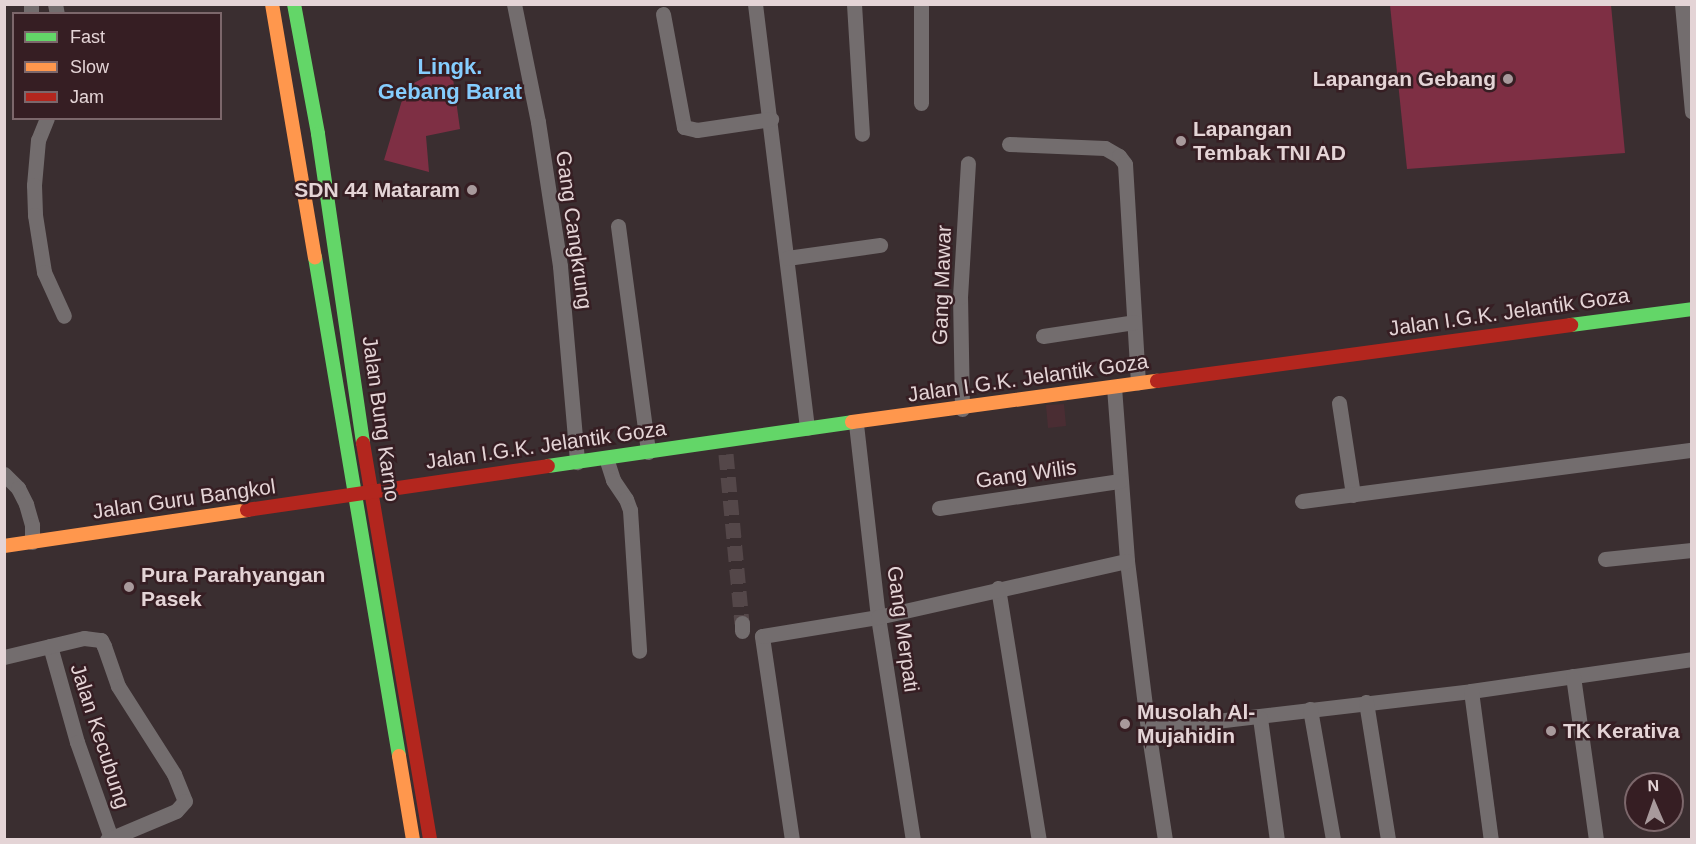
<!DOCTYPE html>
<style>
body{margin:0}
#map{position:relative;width:1696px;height:844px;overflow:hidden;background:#3a2e30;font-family:Arial,sans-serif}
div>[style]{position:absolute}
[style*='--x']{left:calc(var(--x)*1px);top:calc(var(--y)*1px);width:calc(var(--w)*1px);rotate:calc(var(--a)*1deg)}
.built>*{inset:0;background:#4a2d33}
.green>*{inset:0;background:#7e2f44}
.street-tunnel>*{height:15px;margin-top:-7.5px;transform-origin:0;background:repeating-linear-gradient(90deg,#544749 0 15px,transparent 0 23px)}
.street>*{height:15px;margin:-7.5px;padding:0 7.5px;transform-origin:7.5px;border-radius:7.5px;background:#736d6e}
.fast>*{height:14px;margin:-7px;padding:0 7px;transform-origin:7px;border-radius:7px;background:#63d668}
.slow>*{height:14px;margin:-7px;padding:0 7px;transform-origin:7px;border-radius:7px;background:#ff974d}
.jam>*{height:14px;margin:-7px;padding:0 7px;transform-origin:7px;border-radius:7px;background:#b3261e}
.dots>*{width:16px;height:16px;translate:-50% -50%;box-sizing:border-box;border:3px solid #361e23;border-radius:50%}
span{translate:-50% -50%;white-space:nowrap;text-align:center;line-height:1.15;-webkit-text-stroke:5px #361e23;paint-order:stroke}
.poi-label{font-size:21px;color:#e4d4d6;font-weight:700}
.right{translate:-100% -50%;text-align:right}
.left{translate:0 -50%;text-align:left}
.street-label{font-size:21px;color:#e4d4d6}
.neighbourhood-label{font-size:22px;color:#85cdfe;font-weight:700}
.frame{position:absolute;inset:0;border:6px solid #e4d4d6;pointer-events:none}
.legend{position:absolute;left:12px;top:12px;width:210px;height:108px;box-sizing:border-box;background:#361e23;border:2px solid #7c676b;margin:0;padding:8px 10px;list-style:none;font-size:18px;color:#e4d4d6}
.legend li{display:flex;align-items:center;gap:12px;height:30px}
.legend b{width:30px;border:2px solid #7c676b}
.north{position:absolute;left:1624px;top:772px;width:60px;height:60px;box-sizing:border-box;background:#361e23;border:2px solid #7c676b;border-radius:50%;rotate:358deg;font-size:16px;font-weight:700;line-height:24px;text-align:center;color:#e4d4d6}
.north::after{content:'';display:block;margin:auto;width:21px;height:27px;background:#a89a9c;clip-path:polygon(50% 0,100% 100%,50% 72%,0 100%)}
</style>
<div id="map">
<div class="built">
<i style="clip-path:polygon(1064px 404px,1066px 426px,1048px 428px,1046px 405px)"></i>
</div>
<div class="green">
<i style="clip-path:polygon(1390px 5px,1611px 5px,1625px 153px,1407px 169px)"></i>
<i style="clip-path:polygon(451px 64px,460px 129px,426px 136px,429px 172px,384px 160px,406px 87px)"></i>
</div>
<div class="street-tunnel">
<i style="--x:726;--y:454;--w:170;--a:84.6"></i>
</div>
<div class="street">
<i style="--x:31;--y:4;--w:10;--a:90"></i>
<i style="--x:55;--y:4;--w:10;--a:79"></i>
<i style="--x:514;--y:4;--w:120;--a:78.5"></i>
<i style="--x:538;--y:122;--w:146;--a:81.3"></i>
<i style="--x:560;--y:266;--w:197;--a:85"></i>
<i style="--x:755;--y:4;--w:427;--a:83"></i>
<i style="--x:854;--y:4;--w:130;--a:86.5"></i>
<i style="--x:921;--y:4;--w:99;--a:90"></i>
<i style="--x:1682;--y:4;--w:108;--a:84.7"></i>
<i style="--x:663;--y:14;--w:115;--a:79.5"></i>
<i style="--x:684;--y:127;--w:13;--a:13"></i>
<i style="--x:697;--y:130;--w:75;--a:-8.5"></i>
<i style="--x:47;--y:118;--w:24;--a:112"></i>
<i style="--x:38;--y:140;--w:45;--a:95.1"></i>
<i style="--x:34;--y:185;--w:30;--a:88"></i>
<i style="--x:35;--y:215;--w:58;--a:81"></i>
<i style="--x:44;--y:272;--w:48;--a:65.6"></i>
<i style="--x:1009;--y:144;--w:96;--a:2.4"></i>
<i style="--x:1105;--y:148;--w:16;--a:30"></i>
<i style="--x:1119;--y:156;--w:10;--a:53"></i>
<i style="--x:1125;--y:164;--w:219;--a:86.6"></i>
<i style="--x:618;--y:226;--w:228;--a:82.4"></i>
<i style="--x:787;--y:258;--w:94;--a:-8"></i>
<i style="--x:1043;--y:336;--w:92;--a:-8.7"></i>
<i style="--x:1114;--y:387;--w:174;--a:85.7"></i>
<i style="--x:1127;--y:561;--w:169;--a:82.9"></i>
<i style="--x:1148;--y:729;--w:325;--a:-6.7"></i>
<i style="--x:1471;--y:691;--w:223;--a:-8.2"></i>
<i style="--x:1339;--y:403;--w:93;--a:81.3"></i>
<i style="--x:962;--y:409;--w:112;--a:-91"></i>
<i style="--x:960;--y:297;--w:134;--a:-86.6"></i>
<i style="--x:856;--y:424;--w:194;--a:83.5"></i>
<i style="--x:878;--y:617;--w:226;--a:81.1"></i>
<i style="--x:606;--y:458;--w:23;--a:72"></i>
<i style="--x:613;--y:480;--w:23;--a:56"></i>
<i style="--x:626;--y:499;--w:12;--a:70"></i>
<i style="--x:630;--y:510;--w:141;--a:86.3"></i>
<i style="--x:4;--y:474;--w:20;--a:45"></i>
<i style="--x:18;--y:488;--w:18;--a:63"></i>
<i style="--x:26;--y:504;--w:22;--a:74"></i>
<i style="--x:32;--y:525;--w:17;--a:90"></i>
<i style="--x:1302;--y:501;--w:393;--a:-7.5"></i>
<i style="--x:939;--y:508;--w:183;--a:-8.5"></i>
<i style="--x:1605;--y:559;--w:87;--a:-5.9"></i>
<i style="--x:998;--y:588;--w:255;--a:80.8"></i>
<i style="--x:742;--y:623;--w:8;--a:90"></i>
<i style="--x:50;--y:646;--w:100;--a:74.3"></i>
<i style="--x:77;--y:742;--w:102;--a:70.5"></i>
<i style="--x:4;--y:657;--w:82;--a:-13.4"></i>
<i style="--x:84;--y:638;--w:17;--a:7"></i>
<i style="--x:101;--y:640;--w:7;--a:63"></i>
<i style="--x:104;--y:646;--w:42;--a:70.7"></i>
<i style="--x:118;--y:686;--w:104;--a:57.5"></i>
<i style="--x:174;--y:774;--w:29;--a:68"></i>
<i style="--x:185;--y:801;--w:13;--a:132"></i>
<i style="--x:176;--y:811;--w:75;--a:157.2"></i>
<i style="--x:1573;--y:676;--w:166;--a:82"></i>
<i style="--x:1471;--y:691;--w:150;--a:82.4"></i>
<i style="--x:1366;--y:702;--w:140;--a:80.9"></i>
<i style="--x:1310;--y:709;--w:133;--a:80"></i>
<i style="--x:1260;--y:718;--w:123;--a:82.1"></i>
<i style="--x:1148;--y:729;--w:112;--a:81.3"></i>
<i style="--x:792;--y:840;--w:206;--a:-98.4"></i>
<i style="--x:762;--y:636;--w:118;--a:-9.3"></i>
<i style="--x:878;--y:617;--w:255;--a:-12.7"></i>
</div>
<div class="fast">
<i style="--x:294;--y:4;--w:132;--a:79.5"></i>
<i style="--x:318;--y:134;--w:312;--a:81.7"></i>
<i style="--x:315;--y:257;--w:506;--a:80.44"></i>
<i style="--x:1571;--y:325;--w:122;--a:-7.5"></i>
<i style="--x:548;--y:466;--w:307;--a:-8.2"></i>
</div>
<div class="slow">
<i style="--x:272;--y:4;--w:257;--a:80.4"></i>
<i style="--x:852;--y:422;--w:308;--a:-7.7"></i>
<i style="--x:4;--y:546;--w:246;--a:-8.4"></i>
<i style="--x:399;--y:756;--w:85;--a:80.5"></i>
</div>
<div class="jam">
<i style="--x:1157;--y:381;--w:418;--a:-7.7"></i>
<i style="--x:363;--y:443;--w:403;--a:80.4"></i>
<i style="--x:247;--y:510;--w:304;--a:-8.3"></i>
</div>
<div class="dots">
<i style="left:1508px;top:79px;background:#a89a9c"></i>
<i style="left:1181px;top:141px;background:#a89a9c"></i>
<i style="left:472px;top:190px;background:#a89a9c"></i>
<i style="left:129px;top:587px;background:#a89a9c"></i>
<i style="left:1125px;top:724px;background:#a89a9c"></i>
<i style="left:1551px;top:731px;background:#a89a9c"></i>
</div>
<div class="poi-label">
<span class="right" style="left:1496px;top:79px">Lapangan Gebang</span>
<span class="left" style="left:1193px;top:141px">Lapangan<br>Tembak TNI AD</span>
<span class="right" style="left:460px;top:190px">SDN 44 Mataram</span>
<span class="left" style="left:141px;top:587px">Pura Parahyangan<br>Pasek</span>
<span class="left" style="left:1137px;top:724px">Musolah Al-<br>Mujahidin</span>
<span class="left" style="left:1563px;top:731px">TK Kerativa</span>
</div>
<div class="street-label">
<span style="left:574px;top:230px;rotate:82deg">Gang Cangkrung</span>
<span style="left:942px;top:285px;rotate:-88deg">Gang Mawar</span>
<span style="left:1509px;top:312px;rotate:-8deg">Jalan I.G.K. Jelantik Goza</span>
<span style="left:1028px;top:378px;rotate:-8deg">Jalan I.G.K. Jelantik Goza</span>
<span style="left:381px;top:419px;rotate:82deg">Jalan Bung Karno</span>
<span style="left:546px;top:445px;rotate:-8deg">Jalan I.G.K. Jelantik Goza</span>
<span style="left:1026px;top:474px;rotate:-8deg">Gang Wilis</span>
<span style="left:184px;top:499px;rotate:-8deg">Jalan Guru Bangkol</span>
<span style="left:903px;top:629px;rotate:82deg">Gang Merpati</span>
<span style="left:100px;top:736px;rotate:72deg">Jalan Kecubung</span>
</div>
<div class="neighbourhood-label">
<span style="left:450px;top:79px">Lingk.<br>Gebang Barat</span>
</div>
<div class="frame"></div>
<ul class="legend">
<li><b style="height:8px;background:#63d668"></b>Fast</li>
<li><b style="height:8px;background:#ff974d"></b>Slow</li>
<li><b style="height:8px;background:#b3261e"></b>Jam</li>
</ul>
<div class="north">N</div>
</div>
